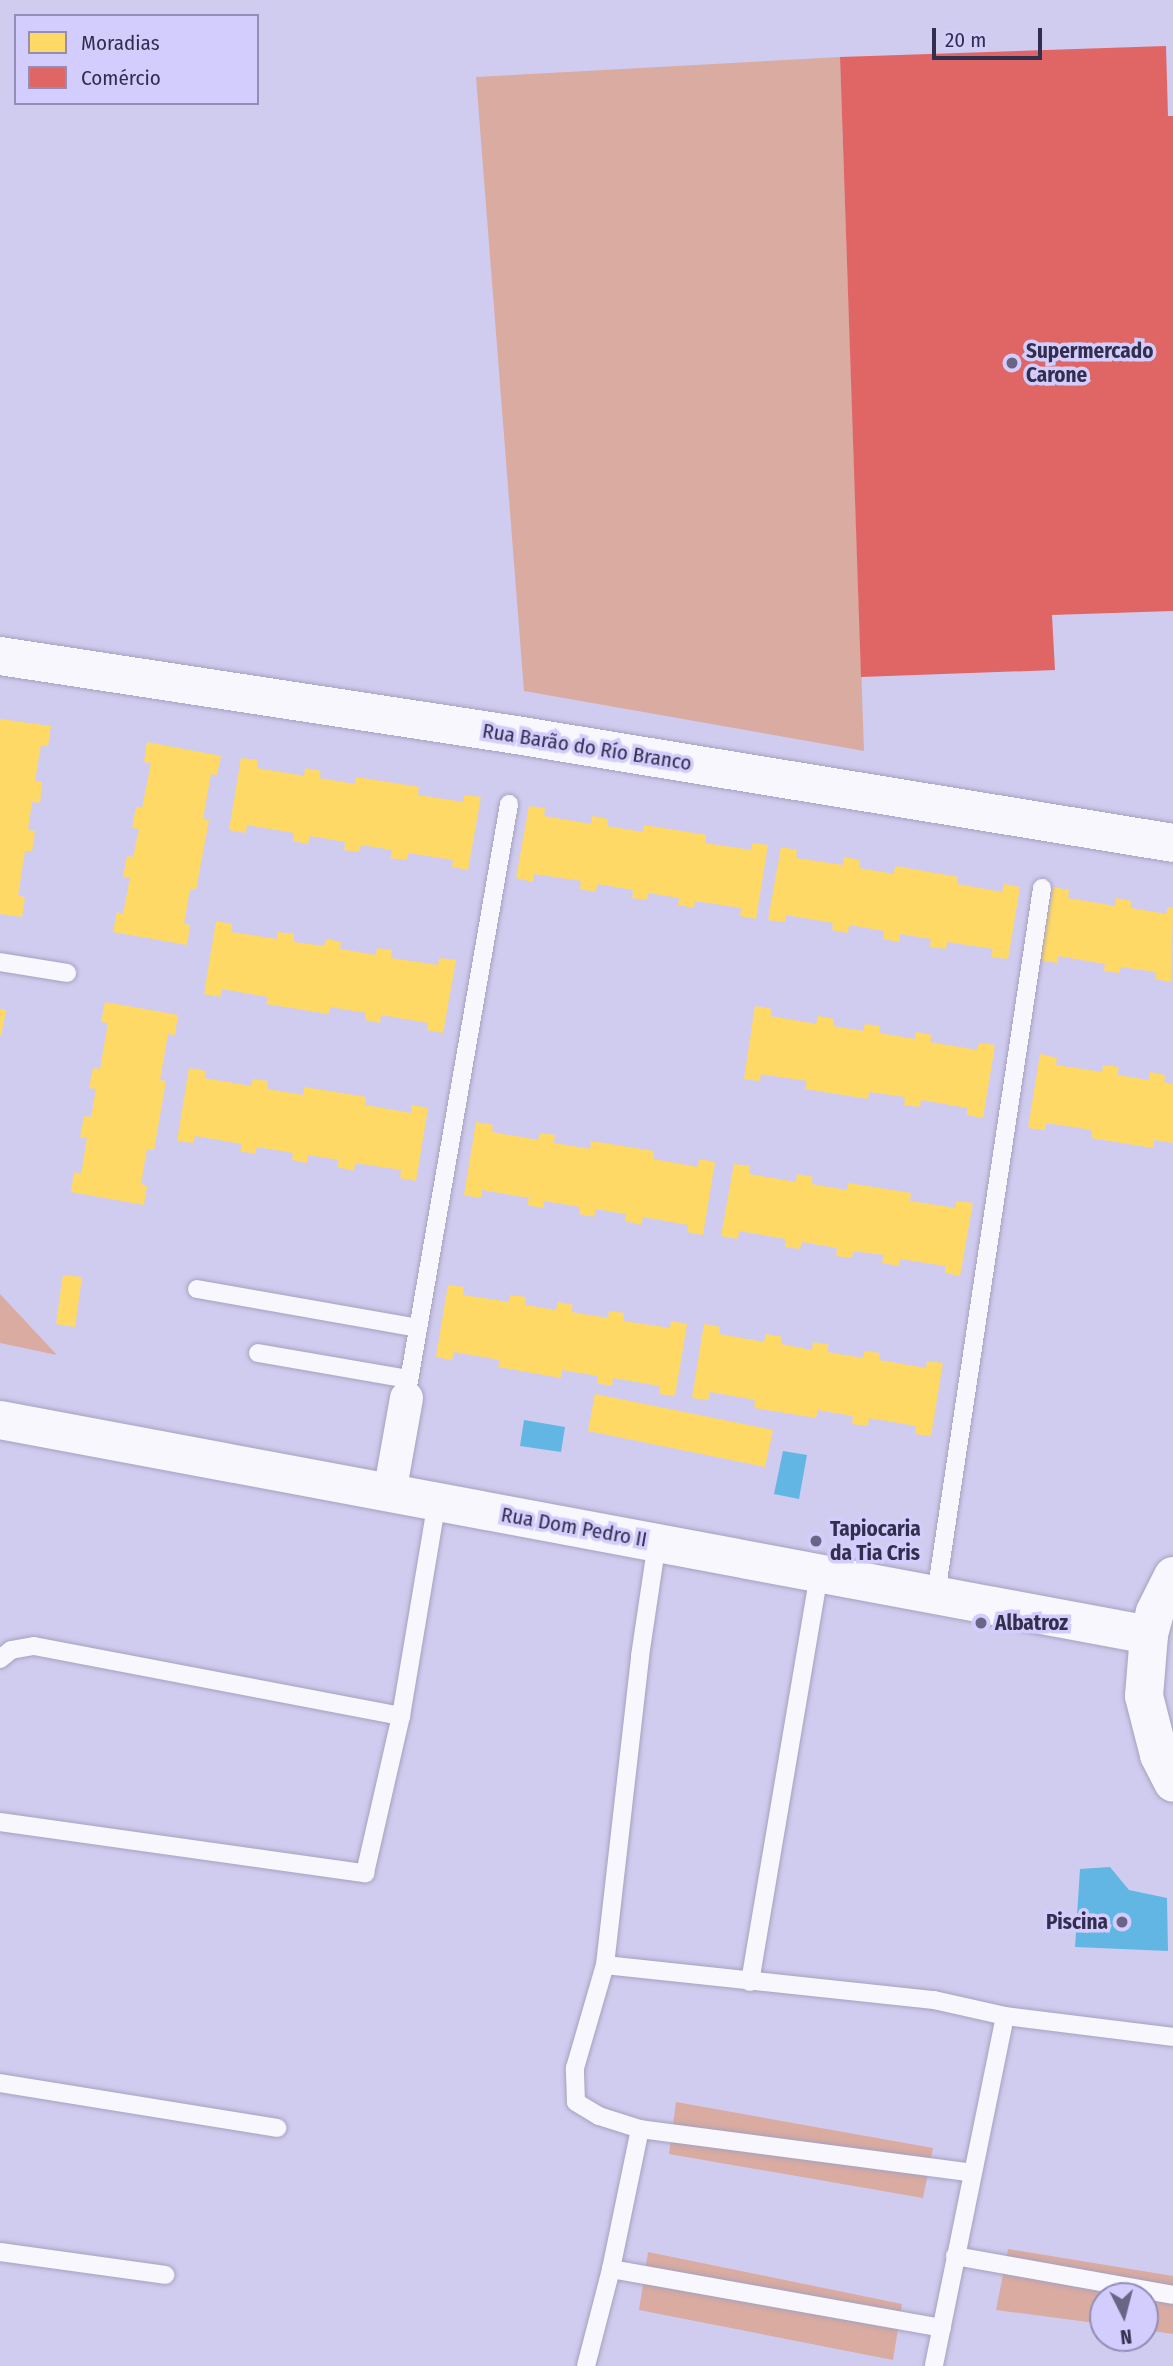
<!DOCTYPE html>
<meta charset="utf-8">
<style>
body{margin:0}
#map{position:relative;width:1173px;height:2366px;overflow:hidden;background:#d0ccef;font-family:"Fira Sans Condensed",sans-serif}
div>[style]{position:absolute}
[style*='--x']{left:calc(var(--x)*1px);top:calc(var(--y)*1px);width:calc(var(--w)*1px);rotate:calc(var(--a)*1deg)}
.green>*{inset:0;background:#d9aba1}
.water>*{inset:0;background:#62b6e4}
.homes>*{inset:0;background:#ffd966}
.shops>*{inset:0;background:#e06666}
.roads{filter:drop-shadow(0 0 2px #a6a1bf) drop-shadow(0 0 2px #a6a1bf)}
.service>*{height:18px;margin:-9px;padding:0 9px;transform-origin:9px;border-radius:9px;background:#f8f7fd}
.minor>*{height:33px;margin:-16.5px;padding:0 16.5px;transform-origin:16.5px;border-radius:16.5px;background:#f8f7fd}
.tertiary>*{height:38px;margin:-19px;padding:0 19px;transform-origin:19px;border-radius:19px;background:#f8f7fd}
.dots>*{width:19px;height:19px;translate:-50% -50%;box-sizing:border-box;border:4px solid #d3cdfd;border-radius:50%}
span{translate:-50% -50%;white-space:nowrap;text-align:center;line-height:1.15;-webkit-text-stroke:7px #d3cdfd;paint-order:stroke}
.poi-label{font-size:21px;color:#332e4d;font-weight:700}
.left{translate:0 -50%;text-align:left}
.right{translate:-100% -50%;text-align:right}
.street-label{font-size:21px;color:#332e4d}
.legend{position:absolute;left:14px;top:14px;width:245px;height:91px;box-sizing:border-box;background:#d3cdfd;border:2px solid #938db7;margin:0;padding:9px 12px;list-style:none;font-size:21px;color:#332e4d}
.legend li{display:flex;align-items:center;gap:14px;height:35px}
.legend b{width:35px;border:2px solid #938db7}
.north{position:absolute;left:1089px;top:2282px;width:70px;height:70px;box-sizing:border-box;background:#d3cdfd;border:2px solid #938db7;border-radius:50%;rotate:174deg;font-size:19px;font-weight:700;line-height:28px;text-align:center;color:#332e4d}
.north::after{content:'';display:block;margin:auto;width:24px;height:32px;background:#6a6586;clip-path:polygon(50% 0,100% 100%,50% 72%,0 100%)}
.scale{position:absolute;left:932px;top:28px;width:110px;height:32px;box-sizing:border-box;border:4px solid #332e4d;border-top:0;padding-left:9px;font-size:21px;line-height:24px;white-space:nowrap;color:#332e4d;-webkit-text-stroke:5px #d3cdfd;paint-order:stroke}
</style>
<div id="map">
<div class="green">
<i style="clip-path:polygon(840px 57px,864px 751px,524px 691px,476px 77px)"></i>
<i style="clip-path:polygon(0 1294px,57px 1355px,0 1343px)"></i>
<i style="clip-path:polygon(676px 2102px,933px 2148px,923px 2198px,669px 2154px)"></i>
<i style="clip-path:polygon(1008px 2249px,1173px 2276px,1173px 2334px,1145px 2330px,1145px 2296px,1103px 2296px,1103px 2324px,996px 2310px)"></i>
<i style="clip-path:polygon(648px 2252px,902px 2304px,893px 2360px,639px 2310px)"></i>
</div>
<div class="water">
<i style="clip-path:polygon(524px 1420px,565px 1427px,561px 1452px,520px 1446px)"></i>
<i style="clip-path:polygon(783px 1451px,807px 1455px,799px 1499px,774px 1494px)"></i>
<i style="clip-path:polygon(1110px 1867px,1129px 1890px,1167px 1898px,1168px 1951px,1075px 1947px,1080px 1869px)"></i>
</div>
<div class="homes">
<i style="clip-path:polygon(0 719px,51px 726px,48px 746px,41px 745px,35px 781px,42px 782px,40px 803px,32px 802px,28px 830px,35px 831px,32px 851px,25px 851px,18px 896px,25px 897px,22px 917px,0 914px)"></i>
<i style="clip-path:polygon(147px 742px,221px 756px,217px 775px,211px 774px,203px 819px,209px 820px,196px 890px,190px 889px,184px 924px,190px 925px,187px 945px,113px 932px,117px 912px,123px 914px,130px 878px,123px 877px,127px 856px,133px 857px,139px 829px,132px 828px,136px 807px,142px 808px,151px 763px,144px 762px)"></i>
<i style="clip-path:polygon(241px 758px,258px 760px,257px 768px,304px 776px,305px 768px,321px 771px,319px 778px,355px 784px,356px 777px,419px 787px,418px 795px,463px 802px,464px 795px,481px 797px,468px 870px,452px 867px,453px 860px,408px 853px,407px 860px,390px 858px,392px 850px,361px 845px,359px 852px,344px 850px,345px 842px,310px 836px,308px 844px,293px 841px,294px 833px,247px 825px,246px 833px,229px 830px)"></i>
<i style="clip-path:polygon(529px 806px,545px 808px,544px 816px,591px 824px,592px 816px,608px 819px,607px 826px,643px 832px,644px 825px,706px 835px,705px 843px,751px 850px,752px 843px,768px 845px,756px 919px,740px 916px,741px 908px,695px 901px,694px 908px,678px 905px,679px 898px,648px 893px,647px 900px,632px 898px,633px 890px,597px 884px,596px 892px,580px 889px,581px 881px,534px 874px,533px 882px,516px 878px)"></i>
<i style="clip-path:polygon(781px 847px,797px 850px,796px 858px,843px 865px,844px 857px,860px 860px,859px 868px,894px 874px,895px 866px,958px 877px,957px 884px,1002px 892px,1004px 884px,1020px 887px,1008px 959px,991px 957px,993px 949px,947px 942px,946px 949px,930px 947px,931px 939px,900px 934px,899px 942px,883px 939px,884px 931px,849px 925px,848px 933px,832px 930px,833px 923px,786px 915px,785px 922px,768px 920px)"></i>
<i style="clip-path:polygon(1053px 887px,1069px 890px,1068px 898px,1115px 906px,1116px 898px,1131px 901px,1131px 908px,1166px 914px,1168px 907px,1173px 907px,1171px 982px,1155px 979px,1156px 972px,1121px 967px,1119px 973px,1104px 971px,1105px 964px,1058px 956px,1057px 963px,1040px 960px)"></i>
<i style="clip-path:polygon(216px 921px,232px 924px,231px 932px,277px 939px,278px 932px,294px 934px,294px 942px,324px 946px,326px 939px,341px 942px,340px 949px,376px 955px,377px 948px,392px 950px,391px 958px,438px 965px,439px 958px,456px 960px,443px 1033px,427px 1030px,428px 1023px,381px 1015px,380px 1023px,365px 1020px,366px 1013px,330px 1007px,329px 1014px,266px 1004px,268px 997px,222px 989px,220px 997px,204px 994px)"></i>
<i style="clip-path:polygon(105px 1002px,178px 1015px,175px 1035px,168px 1034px,160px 1080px,166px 1081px,154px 1150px,147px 1149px,141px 1184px,147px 1186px,144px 1205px,71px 1192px,74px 1172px,81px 1174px,87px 1138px,80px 1137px,84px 1116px,91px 1117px,96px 1089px,89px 1088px,93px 1068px,100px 1069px,108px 1023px,101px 1022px)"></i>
<i style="clip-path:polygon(755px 1006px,772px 1009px,770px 1016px,816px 1024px,818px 1016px,834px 1019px,833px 1026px,863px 1031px,865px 1024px,880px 1026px,879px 1033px,915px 1039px,916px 1032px,932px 1035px,930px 1042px,977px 1050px,979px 1043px,995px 1045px,983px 1118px,967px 1115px,967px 1108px,921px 1100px,920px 1107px,904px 1105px,905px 1097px,869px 1092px,868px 1099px,805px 1089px,807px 1081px,761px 1074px,760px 1081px,744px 1079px)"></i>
<i style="clip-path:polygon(0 1009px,6px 1010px,1px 1036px,0 1036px)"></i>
<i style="clip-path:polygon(1040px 1054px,1057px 1058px,1056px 1065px,1102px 1072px,1103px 1065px,1119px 1067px,1117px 1075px,1149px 1080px,1150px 1072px,1165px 1075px,1164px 1082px,1173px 1084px,1173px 1143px,1154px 1140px,1153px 1148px,1091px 1138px,1092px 1130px,1046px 1123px,1045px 1130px,1028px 1128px)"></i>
<i style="clip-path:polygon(189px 1068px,206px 1071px,204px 1078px,251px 1086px,253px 1079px,268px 1081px,267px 1089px,303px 1095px,304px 1087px,366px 1097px,365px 1105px,411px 1113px,412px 1105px,428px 1108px,416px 1181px,400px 1178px,401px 1170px,355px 1163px,354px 1171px,337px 1167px,339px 1160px,308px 1155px,307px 1163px,292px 1160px,293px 1153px,257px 1147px,255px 1154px,240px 1151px,242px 1144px,195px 1136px,193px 1143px,177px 1141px)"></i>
<i style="clip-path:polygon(476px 1122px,493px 1125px,492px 1132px,538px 1140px,540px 1133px,555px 1135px,554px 1143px,590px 1149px,591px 1141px,654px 1151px,653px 1159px,698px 1167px,699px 1159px,715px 1162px,703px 1235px,687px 1232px,688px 1225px,643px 1217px,641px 1225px,625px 1221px,626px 1214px,596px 1209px,594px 1217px,579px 1214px,580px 1207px,544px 1201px,543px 1208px,527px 1205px,529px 1198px,482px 1190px,481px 1198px,464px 1195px)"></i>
<i style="clip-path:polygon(734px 1164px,750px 1166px,749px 1174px,796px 1182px,797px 1174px,813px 1177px,811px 1184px,847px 1190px,848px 1183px,911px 1193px,910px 1201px,956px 1208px,956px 1201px,973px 1203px,960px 1276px,945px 1273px,945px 1266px,900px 1259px,899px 1266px,882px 1263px,884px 1255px,853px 1251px,852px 1258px,836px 1256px,837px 1248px,802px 1242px,800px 1249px,785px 1247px,786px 1239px,739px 1231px,738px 1239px,721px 1236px)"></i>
<i style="clip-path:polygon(63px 1275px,82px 1277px,75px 1327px,56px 1324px)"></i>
<i style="clip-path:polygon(448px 1285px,464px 1287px,463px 1295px,509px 1302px,510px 1295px,526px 1297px,525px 1305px,556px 1310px,558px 1302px,573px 1305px,571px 1312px,608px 1318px,609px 1311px,624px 1313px,623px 1321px,670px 1328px,671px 1321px,687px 1324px,675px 1396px,659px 1394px,660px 1386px,613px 1378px,612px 1386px,597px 1383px,598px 1376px,562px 1370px,561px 1378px,498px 1367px,500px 1360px,454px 1352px,452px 1360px,436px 1357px)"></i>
<i style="clip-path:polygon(704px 1324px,720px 1327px,719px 1334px,764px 1342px,766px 1334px,782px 1337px,781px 1344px,812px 1350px,813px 1342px,829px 1345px,827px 1352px,863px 1358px,864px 1351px,880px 1353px,879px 1360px,926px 1368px,927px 1361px,943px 1363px,931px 1436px,915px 1434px,916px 1426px,869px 1418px,868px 1426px,852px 1424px,853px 1416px,818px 1410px,816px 1418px,754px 1408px,755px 1400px,710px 1392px,708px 1400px,692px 1398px)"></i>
<i style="clip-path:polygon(595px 1394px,773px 1430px,765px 1467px,588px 1431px)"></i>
</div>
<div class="shops">
<i style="clip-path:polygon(1166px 46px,1168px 116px,1173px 116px,1173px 611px,1052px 615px,1055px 670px,861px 677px,840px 57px)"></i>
</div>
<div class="roads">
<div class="service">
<i style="--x:0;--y:962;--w:68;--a:9.3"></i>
<i style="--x:197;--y:1289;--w:224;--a:10"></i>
<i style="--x:258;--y:1353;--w:153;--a:9.8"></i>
<i style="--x:406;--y:1398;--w:603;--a:-80.16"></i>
<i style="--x:936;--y:1594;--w:714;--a:-81.46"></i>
<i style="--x:0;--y:1659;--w:14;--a:-39"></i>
<i style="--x:11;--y:1650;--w:23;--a:-10"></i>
<i style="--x:34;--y:1646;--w:374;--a:10.8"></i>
<i style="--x:0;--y:1822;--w:369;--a:8"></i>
<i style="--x:365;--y:1873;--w:161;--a:-77.1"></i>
<i style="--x:401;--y:1716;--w:217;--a:-80.5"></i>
<i style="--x:605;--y:1965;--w:331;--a:6.1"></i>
<i style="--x:934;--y:2000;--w:73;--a:12.7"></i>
<i style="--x:1005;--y:2016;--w:357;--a:101.5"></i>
<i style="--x:750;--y:1982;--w:416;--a:-80.4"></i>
<i style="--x:1005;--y:2016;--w:169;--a:7.1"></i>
<i style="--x:0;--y:2083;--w:281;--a:9.2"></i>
<i style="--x:640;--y:2129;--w:335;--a:7.5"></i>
<i style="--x:0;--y:2252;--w:167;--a:7.9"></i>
<i style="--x:955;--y:2256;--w:221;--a:10.1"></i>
<i style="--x:611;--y:2269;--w:336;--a:10.1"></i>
<i style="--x:586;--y:2366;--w:100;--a:-75.5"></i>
<i style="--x:611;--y:2269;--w:143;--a:-78.3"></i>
<i style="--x:640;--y:2129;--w:43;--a:-162.4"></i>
<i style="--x:599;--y:2116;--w:27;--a:-149"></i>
<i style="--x:576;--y:2102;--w:34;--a:-92"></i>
<i style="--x:575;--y:2068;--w:107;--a:-73.8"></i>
<i style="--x:605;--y:1965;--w:311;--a:-83.5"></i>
<i style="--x:640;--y:1656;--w:115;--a:-81.5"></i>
</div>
<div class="minor">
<i style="--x:389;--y:1493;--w:97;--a:-79.9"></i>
</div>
<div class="tertiary">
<i style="--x:0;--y:656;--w:522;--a:8.7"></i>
<i style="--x:516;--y:735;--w:666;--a:9.33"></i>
<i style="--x:0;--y:1420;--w:1169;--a:10.6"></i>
<i style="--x:1173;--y:1576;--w:40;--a:116.6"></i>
<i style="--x:1155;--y:1612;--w:24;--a:105"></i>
<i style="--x:1149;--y:1635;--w:61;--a:94.7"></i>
<i style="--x:1144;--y:1696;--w:61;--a:75.7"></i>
<i style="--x:1159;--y:1755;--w:31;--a:63"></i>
</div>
</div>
<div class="dots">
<i style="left:1012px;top:363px;background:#6a6586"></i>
<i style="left:816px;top:1541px;background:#6a6586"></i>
<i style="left:981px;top:1623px;background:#6a6586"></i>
<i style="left:1122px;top:1922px;background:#6a6586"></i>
</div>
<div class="poi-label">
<span class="left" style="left:1026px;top:363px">Supermercado<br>Carone</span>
<span class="left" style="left:830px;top:1541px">Tapiocaria<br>da Tia Cris</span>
<span class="left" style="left:995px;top:1623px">Albatroz</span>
<span class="right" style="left:1108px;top:1922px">Piscina</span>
</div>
<div class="street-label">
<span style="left:587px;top:747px;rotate:9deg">Rua Barão do Río Branco</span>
<span style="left:574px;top:1527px;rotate:10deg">Rua Dom Pedro II</span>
</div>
<ul class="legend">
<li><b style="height:19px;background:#ffd966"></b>Moradias</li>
<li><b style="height:19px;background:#e06666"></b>Comércio</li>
</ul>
<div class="north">N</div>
<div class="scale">20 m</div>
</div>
